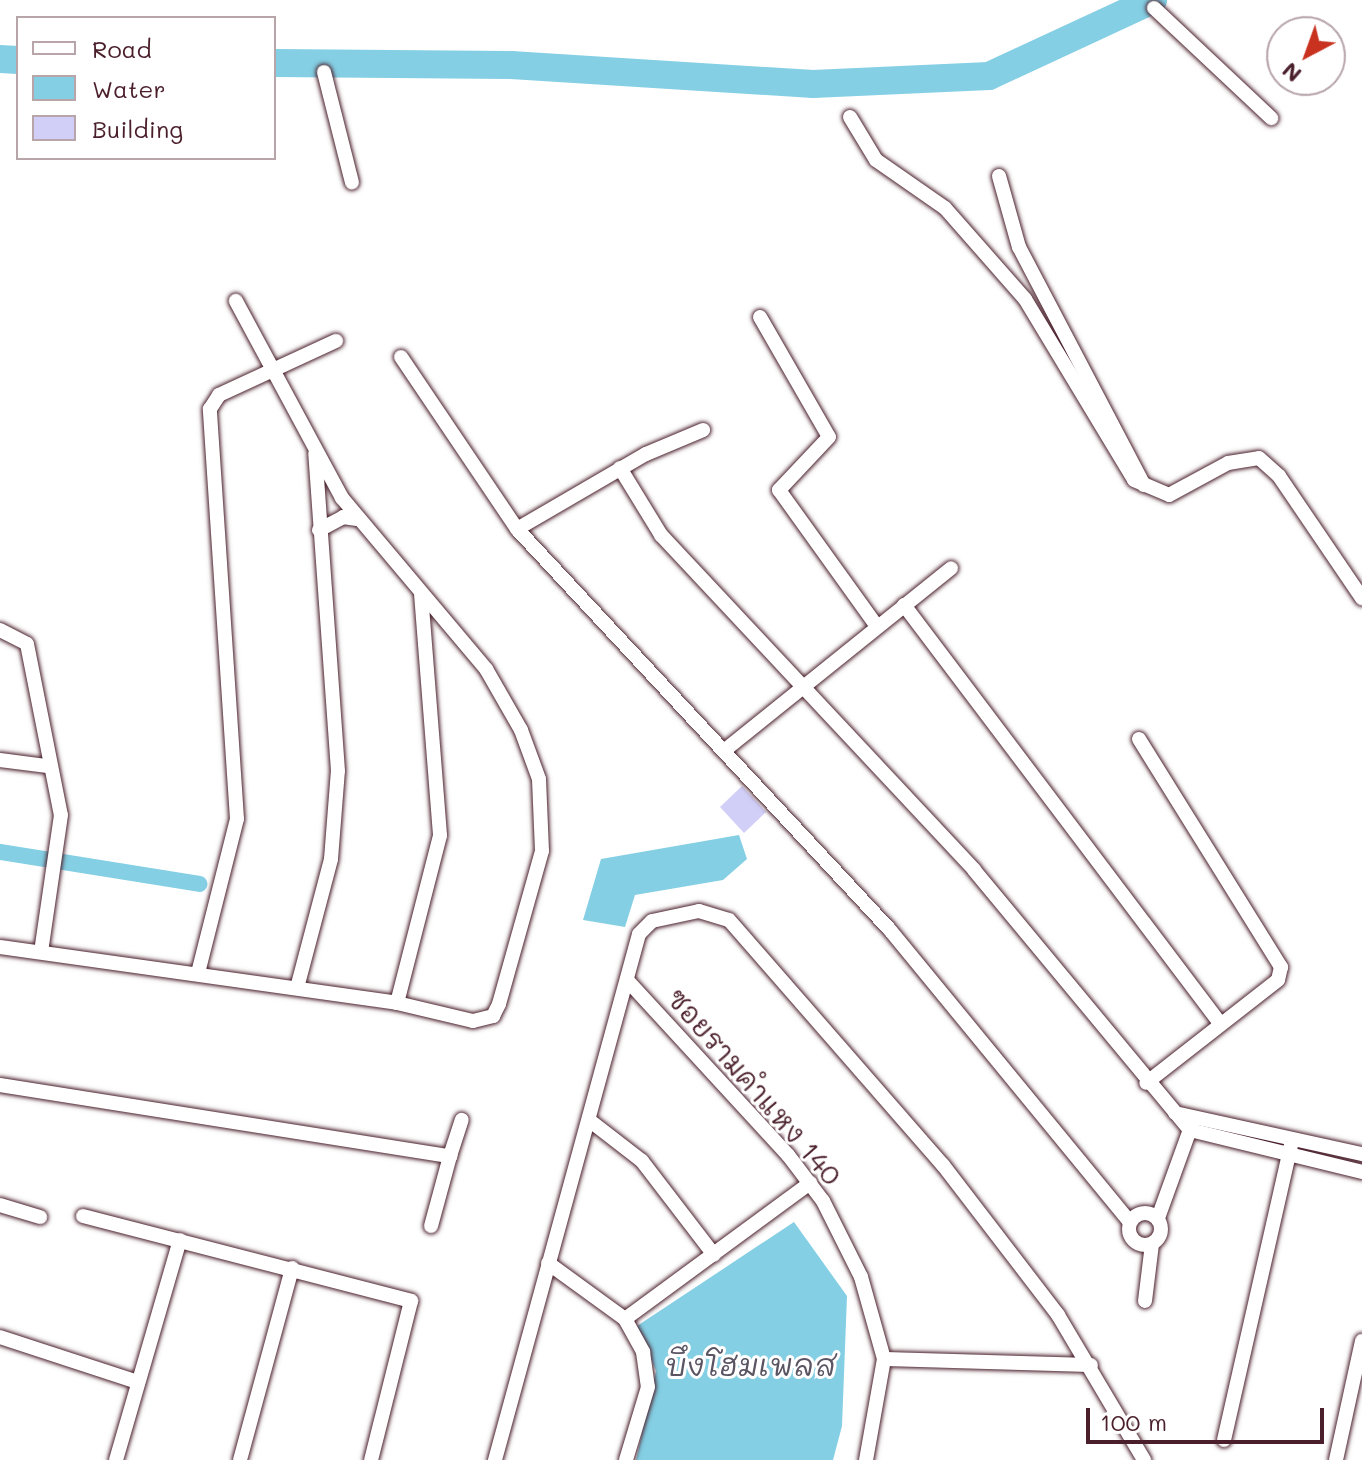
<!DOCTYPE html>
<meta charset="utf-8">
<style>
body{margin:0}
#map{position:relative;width:1362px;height:1460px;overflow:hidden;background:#fff;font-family:Mali,"Playpen Sans Thai",sans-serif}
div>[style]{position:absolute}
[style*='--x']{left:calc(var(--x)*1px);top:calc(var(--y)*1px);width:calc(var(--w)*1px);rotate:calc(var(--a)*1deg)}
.water>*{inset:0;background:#84cfe4}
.canal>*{height:16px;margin:-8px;padding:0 8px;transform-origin:8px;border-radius:8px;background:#84cfe4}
.river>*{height:28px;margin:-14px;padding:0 14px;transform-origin:14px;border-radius:14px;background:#84cfe4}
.building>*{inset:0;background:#d1cff7}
.roads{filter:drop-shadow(0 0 2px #4a1f2b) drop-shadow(0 0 2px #4a1f2b)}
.minor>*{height:14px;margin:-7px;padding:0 7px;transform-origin:7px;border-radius:7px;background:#fff}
.minor>.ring{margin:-7px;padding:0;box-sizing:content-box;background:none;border:14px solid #fff;border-radius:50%}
span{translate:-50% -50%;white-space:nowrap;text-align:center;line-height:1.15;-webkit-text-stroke:6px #fff;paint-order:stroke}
.street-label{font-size:28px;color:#4a1f2b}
.water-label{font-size:30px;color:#5b5462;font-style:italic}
.legend{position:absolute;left:16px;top:16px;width:260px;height:144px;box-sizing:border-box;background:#fff;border:2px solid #b7a5aa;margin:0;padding:10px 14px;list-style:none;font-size:24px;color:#4a1f2b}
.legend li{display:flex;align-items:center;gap:16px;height:40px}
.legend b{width:40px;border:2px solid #b7a5aa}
.north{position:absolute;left:1266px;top:16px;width:80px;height:80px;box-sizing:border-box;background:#fff;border:2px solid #b7a5aa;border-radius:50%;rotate:221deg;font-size:22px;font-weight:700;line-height:32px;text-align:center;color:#4a1f2b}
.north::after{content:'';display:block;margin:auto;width:28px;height:36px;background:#c8321e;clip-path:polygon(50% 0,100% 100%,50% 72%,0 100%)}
.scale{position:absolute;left:1086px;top:1408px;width:238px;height:36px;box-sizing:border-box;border:4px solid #4a1f2b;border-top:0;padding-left:10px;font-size:24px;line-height:28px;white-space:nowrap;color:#4a1f2b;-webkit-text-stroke:6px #fff;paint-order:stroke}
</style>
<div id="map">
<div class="water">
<i style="clip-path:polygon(739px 835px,747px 859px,723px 880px,635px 895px,625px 927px,583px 920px,601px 859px)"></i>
<i style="clip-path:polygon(794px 1222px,847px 1296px,842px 1426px,833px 1460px,636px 1460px,656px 1371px,637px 1326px)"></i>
</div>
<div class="canal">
<i style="--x:0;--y:852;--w:202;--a:9.1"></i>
</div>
<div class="river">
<i style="--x:0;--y:59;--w:18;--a:3"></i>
<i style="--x:274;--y:63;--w:237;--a:0.5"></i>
<i style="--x:511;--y:65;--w:303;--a:3.6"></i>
<i style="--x:813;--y:84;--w:176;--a:-2.6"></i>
<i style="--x:989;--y:76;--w:181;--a:-24.9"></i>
</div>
<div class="building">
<i style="clip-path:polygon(742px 786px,766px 812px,744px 833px,720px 807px)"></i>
</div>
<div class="roads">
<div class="minor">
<i style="--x:1154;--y:8;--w:161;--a:43.2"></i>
<i style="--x:324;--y:72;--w:114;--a:75.8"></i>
<i style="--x:850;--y:117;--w:50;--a:58.8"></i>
<i style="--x:876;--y:160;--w:84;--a:34.8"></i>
<i style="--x:945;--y:208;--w:121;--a:48.7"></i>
<i style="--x:1025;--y:299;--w:211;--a:58.9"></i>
<i style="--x:1134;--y:480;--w:38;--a:23"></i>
<i style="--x:1169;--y:495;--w:67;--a:-28.5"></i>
<i style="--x:1228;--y:463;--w:31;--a:-9"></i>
<i style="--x:1259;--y:458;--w:27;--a:42"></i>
<i style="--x:1279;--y:476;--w:148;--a:55.8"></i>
<i style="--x:999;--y:176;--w:74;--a:74.3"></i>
<i style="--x:1019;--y:247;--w:269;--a:62.3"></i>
<i style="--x:760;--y:317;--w:138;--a:60.1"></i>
<i style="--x:829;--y:437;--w:73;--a:133.3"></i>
<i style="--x:779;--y:490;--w:166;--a:54.3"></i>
<i style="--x:401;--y:357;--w:207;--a:56"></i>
<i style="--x:517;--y:529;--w:548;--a:47.07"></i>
<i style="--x:890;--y:930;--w:378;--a:50.6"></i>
<i style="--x:620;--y:468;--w:79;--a:58.5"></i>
<i style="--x:661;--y:535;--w:458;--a:46.9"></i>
<i style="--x:974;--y:870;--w:338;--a:50.3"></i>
<i style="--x:1190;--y:1130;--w:177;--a:13.7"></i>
<i style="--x:517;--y:529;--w:149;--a:-30.2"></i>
<i style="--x:646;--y:454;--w:62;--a:-22.8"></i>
<i style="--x:319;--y:530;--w:27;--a:-28"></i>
<i style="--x:343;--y:517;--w:14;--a:8"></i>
<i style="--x:904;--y:605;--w:523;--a:52.93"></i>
<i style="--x:0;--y:630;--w:30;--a:27"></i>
<i style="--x:27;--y:644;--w:174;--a:78.8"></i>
<i style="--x:61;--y:815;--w:138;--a:98.3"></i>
<i style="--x:1139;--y:739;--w:269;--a:58.1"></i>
<i style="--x:1281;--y:967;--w:13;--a:103"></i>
<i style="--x:1278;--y:980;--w:167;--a:142"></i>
<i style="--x:725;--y:750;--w:290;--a:-38.8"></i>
<i style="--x:0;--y:760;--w:46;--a:7.4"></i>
<i style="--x:0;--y:947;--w:401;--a:8"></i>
<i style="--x:397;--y:1003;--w:78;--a:13.3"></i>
<i style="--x:473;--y:1021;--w:21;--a:-14"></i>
<i style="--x:493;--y:1016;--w:13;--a:-63"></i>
<i style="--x:499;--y:1004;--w:159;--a:-74.3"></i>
<i style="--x:542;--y:851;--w:72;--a:-92.4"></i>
<i style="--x:539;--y:779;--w:52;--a:-110.2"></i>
<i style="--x:521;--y:730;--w:70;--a:-119.8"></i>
<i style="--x:486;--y:669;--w:224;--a:-130.1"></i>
<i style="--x:342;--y:498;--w:224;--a:-118.3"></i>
<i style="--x:198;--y:973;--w:159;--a:-75.8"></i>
<i style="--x:237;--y:819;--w:411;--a:-93.8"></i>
<i style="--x:210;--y:409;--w:17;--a:-57"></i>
<i style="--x:219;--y:395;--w:129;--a:-24.8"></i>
<i style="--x:627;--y:980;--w:238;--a:47.4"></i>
<i style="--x:788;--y:1155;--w:58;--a:52.7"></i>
<i style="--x:823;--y:1201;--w:85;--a:63.4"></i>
<i style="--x:861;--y:1277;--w:85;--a:74.3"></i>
<i style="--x:884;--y:1359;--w:103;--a:100.1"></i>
<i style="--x:297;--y:988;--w:133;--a:-75.2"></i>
<i style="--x:331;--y:859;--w:88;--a:-85.5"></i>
<i style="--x:338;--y:771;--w:318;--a:-94.1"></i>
<i style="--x:397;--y:1003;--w:173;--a:-75.6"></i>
<i style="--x:440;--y:835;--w:241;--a:-94.5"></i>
<i style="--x:0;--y:1085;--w:456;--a:9"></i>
<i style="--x:450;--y:1156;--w:38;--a:-72"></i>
<i style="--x:1175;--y:1113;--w:191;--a:12.4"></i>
<i style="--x:589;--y:1120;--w:67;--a:37.7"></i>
<i style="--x:642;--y:1161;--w:118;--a:52.5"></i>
<i style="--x:0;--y:1205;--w:42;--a:16.7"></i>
<i class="ring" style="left:1129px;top:1213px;width:18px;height:18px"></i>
<i style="--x:83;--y:1216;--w:339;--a:14.5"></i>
<i style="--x:411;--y:1301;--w:164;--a:104.1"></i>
<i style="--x:1158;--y:1218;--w:100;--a:-70.1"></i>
<i style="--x:431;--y:1226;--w:73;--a:-74.8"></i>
<i style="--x:548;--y:1263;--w:95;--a:36"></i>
<i style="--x:625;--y:1319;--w:38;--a:61"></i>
<i style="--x:643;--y:1352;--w:35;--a:82"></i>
<i style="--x:648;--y:1387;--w:76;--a:106.8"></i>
<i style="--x:1145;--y:1301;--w:57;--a:-83"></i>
<i style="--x:625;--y:1319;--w:230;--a:-36.3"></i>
<i style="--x:0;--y:1337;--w:145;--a:18.1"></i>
<i style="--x:884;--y:1359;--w:207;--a:1.7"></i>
<i style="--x:1224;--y:1440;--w:308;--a:-77.2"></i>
<i style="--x:116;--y:1460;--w:229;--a:-73.8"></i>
<i style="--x:240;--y:1460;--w:199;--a:-74.8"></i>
<i style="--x:495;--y:1460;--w:545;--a:-74.69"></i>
<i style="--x:639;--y:934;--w:18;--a:-45"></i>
<i style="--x:652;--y:921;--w:48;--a:-12"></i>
<i style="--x:699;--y:911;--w:31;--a:17"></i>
<i style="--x:729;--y:920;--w:325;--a:48.9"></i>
<i style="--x:943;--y:1165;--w:189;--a:52.5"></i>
<i style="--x:1058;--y:1315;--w:169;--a:59.3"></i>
<i style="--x:1336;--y:1460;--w:122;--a:-77.7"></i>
</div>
</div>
<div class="street-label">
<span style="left:755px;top:1086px;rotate:49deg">ซอยรามคำแหง 140</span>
</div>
<div class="water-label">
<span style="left:750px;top:1364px">บึงโฮมเพลส</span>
</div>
<ul class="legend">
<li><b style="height:10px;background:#fff"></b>Road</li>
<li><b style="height:22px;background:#84cfe4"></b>Water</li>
<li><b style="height:22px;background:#d1cff7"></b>Building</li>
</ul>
<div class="north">N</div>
<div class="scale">100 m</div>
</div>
